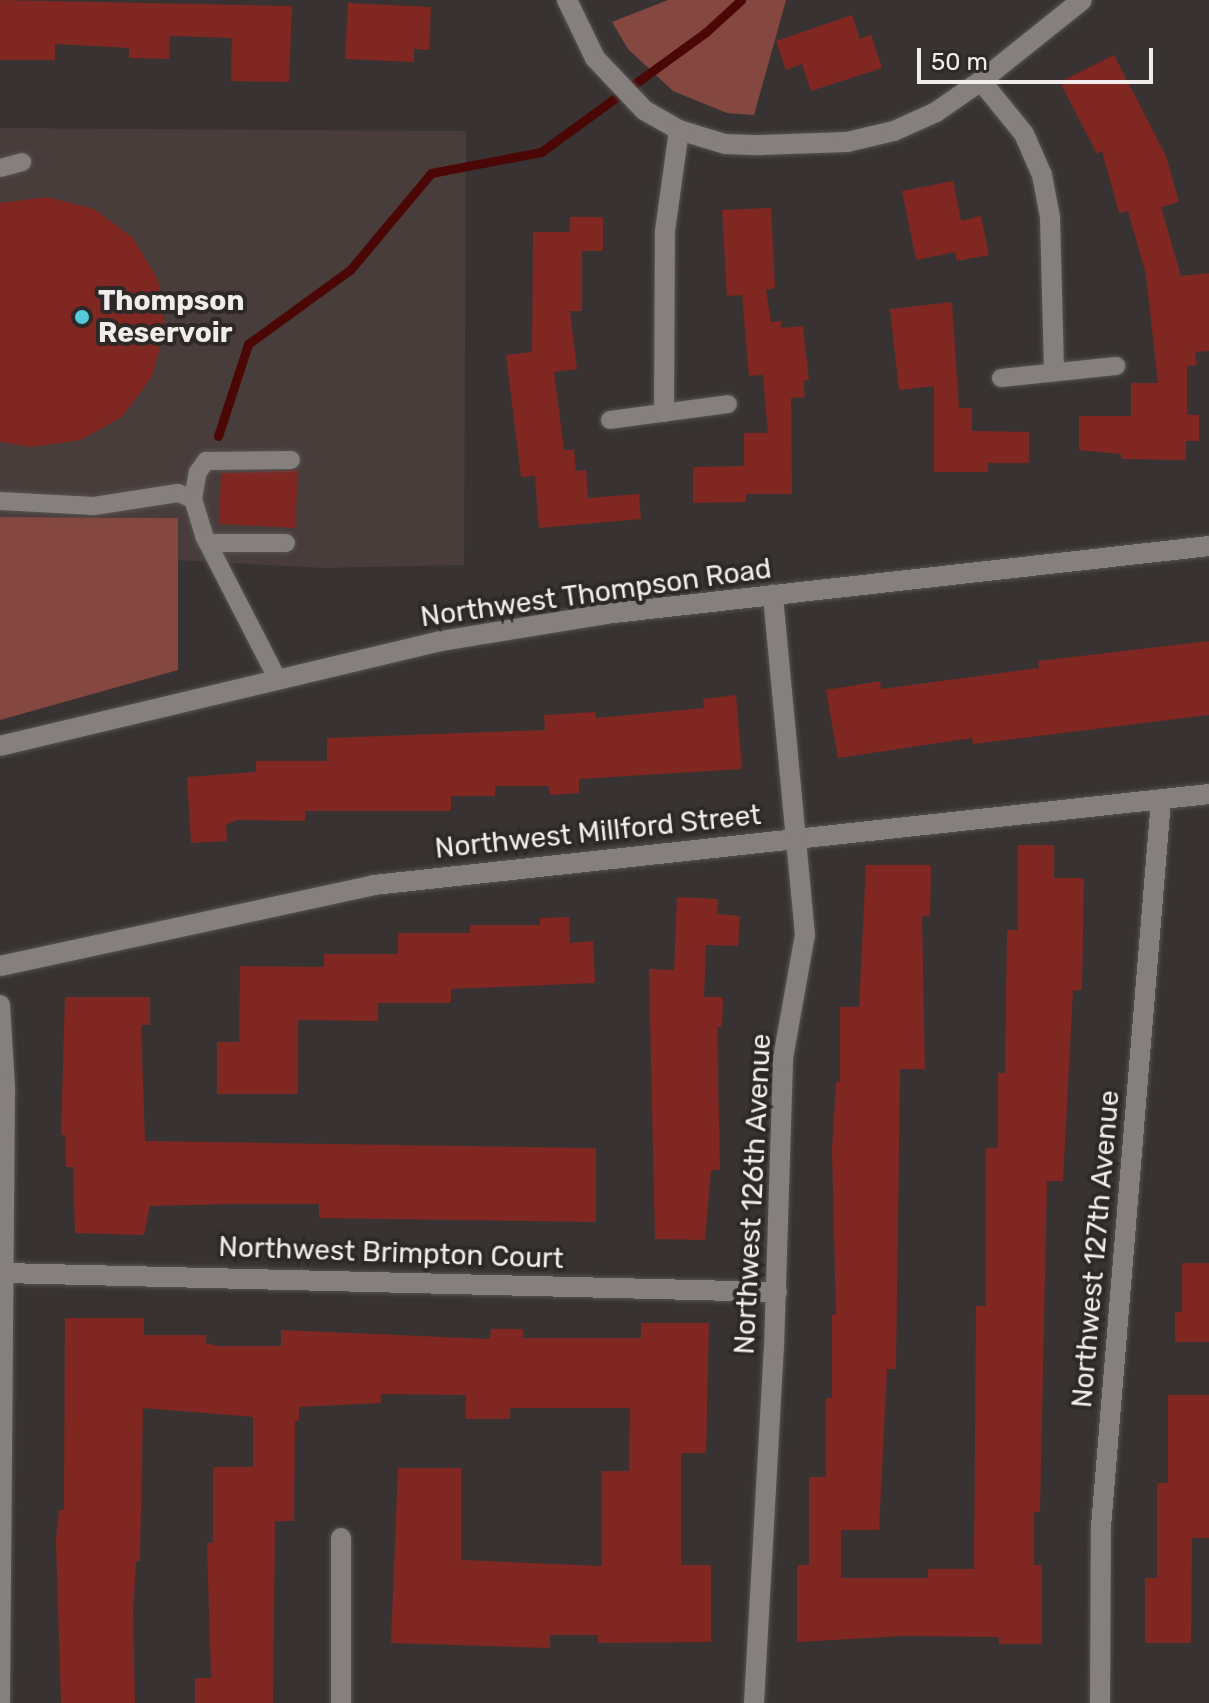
<!DOCTYPE html>
<style>
body{margin:0}
#map{position:relative;width:1209px;height:1703px;overflow:hidden;background:#383332;font-family:Rubik,sans-serif}
div>[style]{position:absolute}
[style*='--x']{left:calc(var(--x)*1px);top:calc(var(--y)*1px);width:calc(var(--w)*1px);rotate:calc(var(--a)*1deg)}
.built>*{inset:0;background:#483d3b}
.green>*{inset:0;background:#844841}
.stream>*{height:9px;margin:-4.5px;padding:0 4.5px;transform-origin:4.5px;border-radius:4.5px;background:#4b0606}
.building>*{inset:0;background:#802722}
.roads{filter:drop-shadow(0 0 2px #565251) drop-shadow(0 0 2px #565251)}
.service>*{height:18px;margin:-9px;padding:0 9px;transform-origin:9px;border-radius:9px;background:#857f7e}
.minor>*{height:20px;margin:-10px;padding:0 10px;transform-origin:10px;border-radius:10px;background:#857f7e}
.tertiary>*{height:20px;margin:-10px;padding:0 10px;transform-origin:10px;border-radius:10px;background:#857f7e}
.dots>*{width:22px;height:22px;translate:-50% -50%;box-sizing:border-box;border:4px solid #2e2928;border-radius:50%}
span{translate:-50% -50%;white-space:nowrap;text-align:center;line-height:1.15;-webkit-text-stroke:8px #2e2928;paint-order:stroke}
.poi-label{font-size:28px;color:#f1eded;font-weight:700}
.left{translate:0 -50%;text-align:left}
.street-label{font-size:28px;color:#f1eded}
.scale{position:absolute;left:917px;top:48px;width:236px;height:36px;box-sizing:border-box;border:4px solid #f1eded;border-top:0;padding-left:10px;font-size:24px;line-height:28px;white-space:nowrap;color:#f1eded;-webkit-text-stroke:6px #2e2928;paint-order:stroke}
</style>
<div id="map">
<div class="built">
<i style="clip-path:polygon(0 128px,466px 131px,464px 565px,323px 568px,177px 560px,177px 518px,0 517px)"></i>
</div>
<div class="green">
<i style="clip-path:polygon(668px 0,786px 0,754px 115px,727px 113px,673px 91px,628px 49px,612px 22px)"></i>
<i style="clip-path:polygon(0 517px,178px 518px,178px 670px,0 720px)"></i>
</div>
<div class="stream">
<i style="--x:218;--y:436;--w:97;--a:-71.9"></i>
<i style="--x:248;--y:344;--w:126;--a:-36"></i>
<i style="--x:350;--y:270;--w:126;--a:-50.1"></i>
<i style="--x:431;--y:173;--w:112;--a:-10.8"></i>
<i style="--x:541;--y:152;--w:203;--a:-36"></i>
<i style="--x:705;--y:33;--w:49;--a:-42.5"></i>
</div>
<div class="building">
<i style="clip-path:polygon(0 0,292px 6px,289px 82px,231px 81px,232px 38px,170px 36px,169px 59px,129px 58px,129px 48px,55px 44px,55px 60px,0 60px)"></i>
<i style="clip-path:polygon(348px 3px,431px 7px,429px 50px,414px 49px,414px 62px,345px 59px)"></i>
<i style="clip-path:polygon(852px 15px,860px 39px,871px 35px,882px 68px,811px 91px,802px 64px,786px 70px,776px 41px)"></i>
<i style="clip-path:polygon(1114px 55px,1166px 156px,1179px 202px,1161px 207px,1181px 276px,1209px 273px,1209px 351px,1195px 352px,1197px 365px,1187px 366px,1187px 415px,1199px 415px,1199px 441px,1186px 441px,1186px 460px,1121px 459px,1121px 454px,1079px 450px,1079px 416px,1131px 416px,1131px 383px,1158px 383px,1146px 275px,1128px 211px,1119px 213px,1102px 151px,1097px 154px,1060px 82px)"></i>
<i style="clip-path:polygon(953px 181px,961px 221px,981px 216px,989px 255px,957px 261px,955px 252px,916px 260px,902px 191px)"></i>
<i style="clip-path:polygon(47px 197px,94px 209px,133px 238px,158px 280px,165px 329px,152px 376px,123px 416px,81px 440px,32px 447px,0 442px,0 203px)"></i>
<i style="clip-path:polygon(771px 208px,775px 288px,766px 290px,771px 322px,781px 321px,781px 328px,803px 326px,809px 380px,803px 381px,805px 397px,791px 398px,792px 494px,746px 494px,746px 502px,693px 503px,693px 467px,744px 466px,744px 433px,768px 433px,763px 375px,749px 376px,742px 295px,727px 296px,722px 210px)"></i>
<i style="clip-path:polygon(570px 217px,603px 217px,603px 251px,582px 251px,582px 311px,570px 311px,577px 369px,554px 372px,564px 450px,574px 450px,576px 471px,586px 470px,588px 498px,639px 494px,641px 519px,539px 528px,535px 476px,521px 477px,506px 355px,532px 352px,533px 232px,570px 232px)"></i>
<i style="clip-path:polygon(952px 302px,959px 408px,972px 408px,972px 431px,1029px 432px,1029px 463px,988px 463px,988px 472px,934px 472px,934px 386px,899px 390px,890px 309px)"></i>
<i style="clip-path:polygon(298px 470px,295px 528px,219px 524px,221px 473px)"></i>
<i style="clip-path:polygon(1209px 641px,1209px 715px,973px 744px,972px 738px,838px 758px,826px 690px,880px 681px,881px 689px,1039px 668px,1038px 661px)"></i>
<i style="clip-path:polygon(736px 695px,742px 769px,579px 779px,579px 793px,550px 795px,549px 786px,495px 786px,495px 796px,451px 796px,451px 811px,305px 811px,305px 821px,237px 820px,226px 825px,227px 841px,191px 843px,187px 777px,256px 772px,256px 761px,327px 761px,327px 738px,545px 730px,544px 715px,595px 712px,596px 718px,704px 708px,703px 699px)"></i>
<i style="clip-path:polygon(1018px 845px,1054px 845px,1054px 878px,1084px 878px,1082px 990px,1073px 990px,1063px 1181px,1047px 1181px,1040px 1512px,1034px 1512px,1034px 1565px,1042px 1565px,1042px 1644px,999px 1644px,999px 1637px,904px 1636px,797px 1642px,797px 1565px,809px 1565px,809px 1477px,826px 1477px,826px 1398px,832px 1398px,832px 1315px,836px 1315px,832px 1150px,836px 1082px,840px 1082px,840px 1007px,859px 1007px,866px 865px,931px 865px,930px 916px,922px 916px,925px 1069px,900px 1069px,896px 1369px,887px 1369px,879px 1530px,841px 1530px,841px 1578px,928px 1578px,928px 1569px,974px 1569px,976px 1306px,986px 1306px,986px 1148px,998px 1148px,998px 1073px,1005px 1073px,1007px 930px,1018px 930px)"></i>
<i style="clip-path:polygon(677px 897px,718px 899px,717px 914px,740px 916px,738px 946px,706px 945px,704px 997px,723px 997px,722px 1027px,717px 1027px,720px 1170px,711px 1170px,705px 1240px,655px 1239px,649px 969px,674px 970px)"></i>
<i style="clip-path:polygon(569px 917px,570px 943px,593px 941px,595px 983px,451px 989px,451px 1003px,378px 1003px,378px 1021px,298px 1020px,298px 1094px,217px 1094px,217px 1042px,239px 1042px,240px 966px,324px 967px,324px 954px,398px 954px,398px 933px,470px 933px,470px 925px,540px 925px,540px 918px)"></i>
<i style="clip-path:polygon(65px 997px,150px 997px,150px 1025px,141px 1025px,145px 1141px,596px 1148px,596px 1222px,319px 1218px,319px 1204px,236px 1204px,150px 1206px,144px 1235px,75px 1233px,73px 1167px,66px 1167px,66px 1135px,61px 1135px)"></i>
<i style="clip-path:polygon(1182px 1263px,1209px 1263px,1209px 1342px,1175px 1342px,1175px 1312px,1182px 1312px)"></i>
<i style="clip-path:polygon(65px 1318px,144px 1318px,144px 1335px,206px 1335px,206px 1343px,218px 1346px,281px 1346px,281px 1330px,490px 1339px,491px 1329px,523px 1329px,523px 1338px,641px 1338px,641px 1323px,709px 1323px,706px 1453px,681px 1453px,681px 1565px,711px 1565px,711px 1642px,598px 1643px,598px 1635px,550px 1635px,550px 1648px,391px 1643px,398px 1468px,461px 1468px,461px 1560px,602px 1566px,602px 1471px,629px 1471px,630px 1408px,510px 1408px,510px 1419px,466px 1419px,466px 1395px,381px 1394px,381px 1403px,299px 1407px,299px 1421px,295px 1421px,294px 1521px,275px 1521px,273px 1703px,195px 1703px,195px 1678px,211px 1678px,207px 1543px,213px 1543px,213px 1467px,253px 1467px,253px 1417px,143px 1408px,140px 1561px,136px 1561px,133px 1613px,135px 1703px,61px 1703px,56px 1541px,59px 1510px,64px 1510px)"></i>
<i style="clip-path:polygon(1168px 1395px,1209px 1395px,1209px 1538px,1192px 1538px,1191px 1643px,1145px 1643px,1145px 1578px,1157px 1578px,1157px 1483px,1168px 1483px)"></i>
</div>
<div class="roads">
<div class="service">
<i style="--x:0;--y:168;--w:23;--a:-15"></i>
<i style="--x:1001;--y:378;--w:116;--a:-6"></i>
<i style="--x:610;--y:420;--w:119;--a:-7.7"></i>
<i style="--x:193;--y:499;--w:27;--a:-80"></i>
<i style="--x:198;--y:472;--w:14;--a:-54"></i>
<i style="--x:206;--y:461;--w:85;--a:-0.7"></i>
<i style="--x:0;--y:501;--w:94;--a:3"></i>
<i style="--x:94;--y:506;--w:85;--a:-8.8"></i>
<i style="--x:178;--y:493;--w:16;--a:22"></i>
<i style="--x:193;--y:499;--w:39;--a:73"></i>
<i style="--x:204;--y:536;--w:162;--a:62.8"></i>
<i style="--x:208;--y:543;--w:78;--a:0"></i>
</div>
<div class="minor">
<i style="--x:567;--y:0;--w:64;--a:64.2"></i>
<i style="--x:595;--y:58;--w:71;--a:46.7"></i>
<i style="--x:644;--y:110;--w:40;--a:29.7"></i>
<i style="--x:679;--y:130;--w:48;--a:16.9"></i>
<i style="--x:725;--y:144;--w:35;--a:2"></i>
<i style="--x:760;--y:145;--w:87;--a:-2"></i>
<i style="--x:847;--y:142;--w:48;--a:-13.2"></i>
<i style="--x:894;--y:131;--w:46;--a:-24.3"></i>
<i style="--x:936;--y:112;--w:55;--a:-34.6"></i>
<i style="--x:981;--y:81;--w:129;--a:-38.7"></i>
<i style="--x:981;--y:81;--w:68;--a:50.9"></i>
<i style="--x:1024;--y:134;--w:45;--a:66.3"></i>
<i style="--x:1042;--y:175;--w:43;--a:79.2"></i>
<i style="--x:1050;--y:217;--w:153;--a:88.5"></i>
<i style="--x:664;--y:412;--w:181;--a:-89.7"></i>
<i style="--x:665;--y:231;--w:102;--a:-82.1"></i>
<i style="--x:0;--y:966;--w:383;--a:-12.2"></i>
<i style="--x:374;--y:885;--w:840;--a:-6.22"></i>
<i style="--x:0;--y:1005;--w:82;--a:86.5"></i>
<i style="--x:5;--y:1087;--w:616;--a:90.47"></i>
<i style="--x:4;--y:1273;--w:773;--a:1.41"></i>
<i style="--x:341;--y:1703;--w:165;--a:-90"></i>
<i style="--x:754;--y:1703;--w:356;--a:-86.8"></i>
<i style="--x:774;--y:1348;--w:290;--a:-88.2"></i>
<i style="--x:783;--y:1058;--w:125;--a:-79.9"></i>
<i style="--x:805;--y:935;--w:342;--a:-95.4"></i>
<i style="--x:1100;--y:1703;--w:176;--a:-89.7"></i>
<i style="--x:1101;--y:1527;--w:729;--a:-85.28"></i>
</div>
<div class="tertiary">
<i style="--x:0;--y:746;--w:453;--a:-13.4"></i>
<i style="--x:441;--y:641;--w:166;--a:-9.3"></i>
<i style="--x:605;--y:614;--w:608;--a:-6.42"></i>
</div>
</div>
<div class="dots">
<i style="left:82px;top:317px;background:#53cbda"></i>
</div>
<div class="poi-label">
<span class="left" style="left:98px;top:317px">Thompson<br>Reservoir</span>
</div>
<div class="street-label">
<span style="left:596px;top:593px;rotate:-8deg">Northwest Thompson Road</span>
<span style="left:598px;top:832px;rotate:-6deg">Northwest Millford Street</span>
<span style="left:753px;top:1194px;rotate:-87deg">Northwest 126th Avenue</span>
<span style="left:1096px;top:1249px;rotate:-85deg">Northwest 127th Avenue</span>
<span style="left:391px;top:1253px;rotate:2deg">Northwest Brimpton Court</span>
</div>
<div class="scale">50 m</div>
</div>
